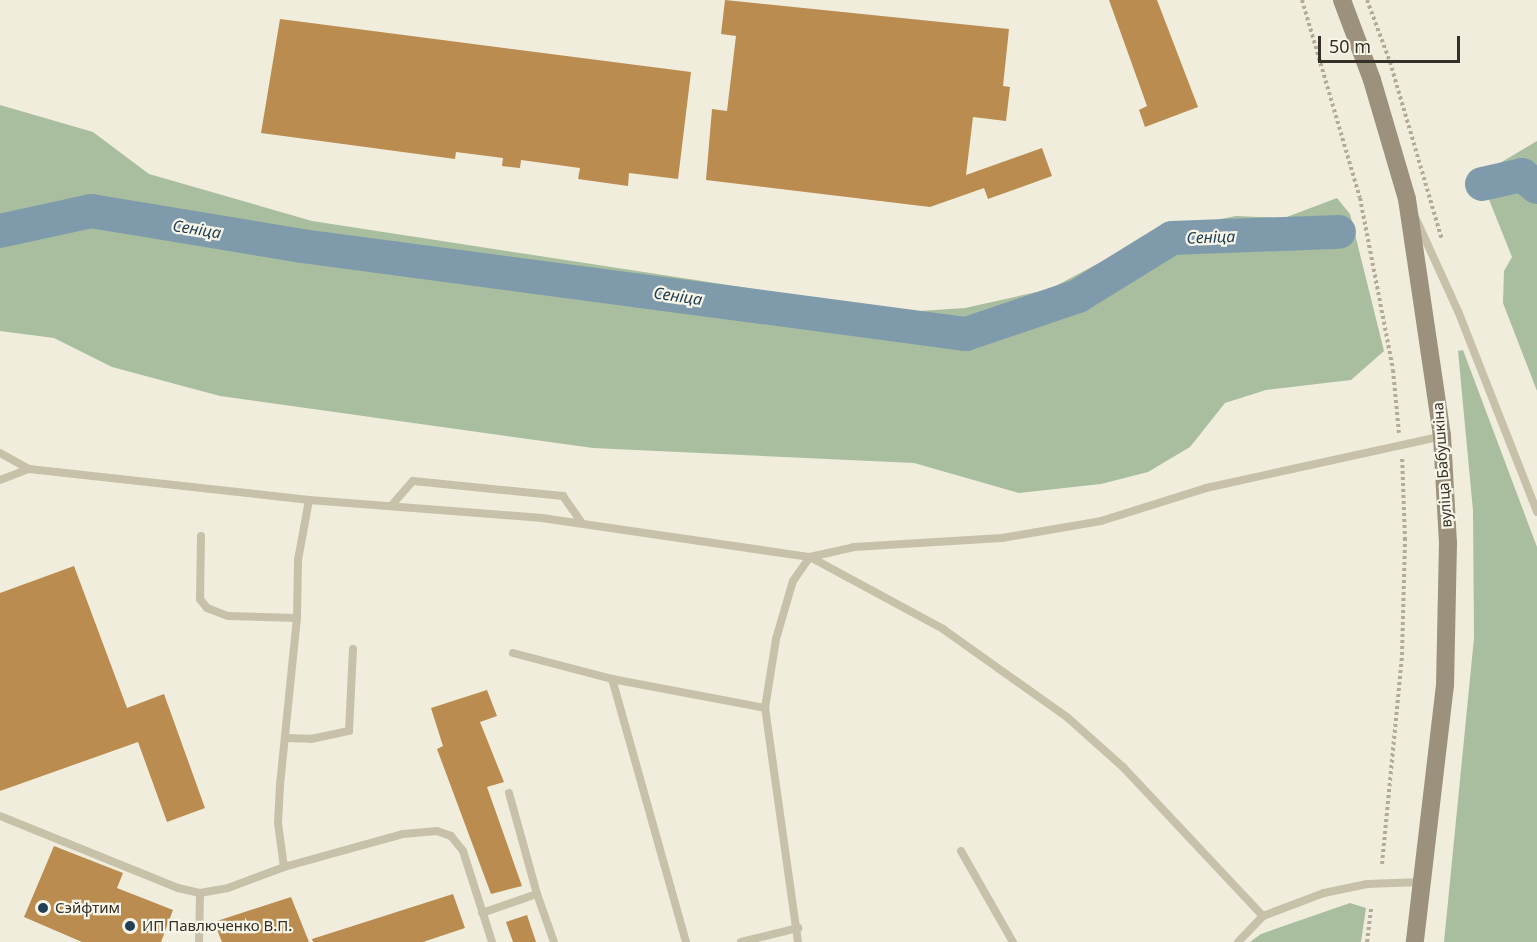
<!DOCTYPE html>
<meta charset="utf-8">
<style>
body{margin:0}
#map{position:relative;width:1537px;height:942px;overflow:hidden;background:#f0eddd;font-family:"Noto Sans",sans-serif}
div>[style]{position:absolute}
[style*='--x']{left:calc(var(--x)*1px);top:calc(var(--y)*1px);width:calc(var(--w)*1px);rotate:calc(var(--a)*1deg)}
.green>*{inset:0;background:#a9be9f}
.river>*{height:34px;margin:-17px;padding:0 17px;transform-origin:17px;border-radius:17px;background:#7f9bab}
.building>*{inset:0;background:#bb8c50}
.path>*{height:4px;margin-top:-2px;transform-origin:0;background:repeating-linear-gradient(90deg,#b3ab95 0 3px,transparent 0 6px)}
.lane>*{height:8px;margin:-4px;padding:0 4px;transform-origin:4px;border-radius:4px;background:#c7c1aa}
.secondary>*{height:18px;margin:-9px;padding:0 9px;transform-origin:9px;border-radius:9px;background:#9b917c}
.dots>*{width:16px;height:16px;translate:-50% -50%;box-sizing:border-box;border:3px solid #f8f6e9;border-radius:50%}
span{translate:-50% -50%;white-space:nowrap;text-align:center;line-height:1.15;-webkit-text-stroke:4.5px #f8f6e9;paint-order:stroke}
.street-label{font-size:15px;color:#353129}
.poi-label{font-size:15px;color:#353129}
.left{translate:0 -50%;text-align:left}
.water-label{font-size:16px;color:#224053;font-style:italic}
.scale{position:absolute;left:1318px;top:36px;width:142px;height:27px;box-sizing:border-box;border:3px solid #353129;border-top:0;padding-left:8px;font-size:18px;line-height:21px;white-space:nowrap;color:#353129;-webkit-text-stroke:4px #f8f6e9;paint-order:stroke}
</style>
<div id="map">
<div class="green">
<i style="clip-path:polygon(0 105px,93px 132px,149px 174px,312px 221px,904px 312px,965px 308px,1050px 289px,1159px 231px,1236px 216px,1284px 218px,1337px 198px,1350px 214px,1384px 351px,1351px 380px,1266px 390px,1225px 403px,1190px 447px,1148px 472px,1101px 484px,1019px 493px,914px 463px,593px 448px,220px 396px,112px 367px,54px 338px,0 331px)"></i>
<i style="clip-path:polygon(1537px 141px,1537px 391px,1503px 303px,1504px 271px,1512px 257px,1488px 197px,1500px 163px)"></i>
<i style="clip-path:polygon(1463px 350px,1537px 547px,1537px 942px,1444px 942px,1474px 638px,1473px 511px,1458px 351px)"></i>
<i style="clip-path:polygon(1350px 903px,1366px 908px,1361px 942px,1250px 942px,1261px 934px)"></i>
</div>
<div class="river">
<i style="--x:1482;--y:184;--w:41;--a:-12.7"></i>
<i style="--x:1522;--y:175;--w:19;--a:39"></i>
<i style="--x:0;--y:231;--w:93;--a:-12.4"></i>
<i style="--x:91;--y:211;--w:214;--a:9.4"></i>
<i style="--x:302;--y:246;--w:670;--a:7.55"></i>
<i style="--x:966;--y:334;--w:118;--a:-18.7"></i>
<i style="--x:1078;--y:296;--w:110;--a:-31.7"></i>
<i style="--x:1172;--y:238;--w:167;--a:-2.1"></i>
</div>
<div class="building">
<i style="clip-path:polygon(725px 0,1009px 29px,1003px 86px,1010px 87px,1006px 121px,973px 117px,966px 175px,1042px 148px,1052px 176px,988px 199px,984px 188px,930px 207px,706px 180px,712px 109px,727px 111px,736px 36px,721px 34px)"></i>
<i style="clip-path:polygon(1109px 0,1157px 0,1198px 107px,1145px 127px,1139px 110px,1147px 106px)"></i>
<i style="clip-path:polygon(280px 19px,691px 72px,678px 179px,629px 173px,628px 186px,578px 179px,580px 168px,521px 160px,520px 168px,502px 166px,503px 158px,456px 152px,455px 159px,261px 133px)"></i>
<i style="clip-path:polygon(74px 566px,127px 708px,164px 694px,205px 808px,167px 822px,138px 742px,0 791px,0 593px)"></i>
<i style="clip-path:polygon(487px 690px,497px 716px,480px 722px,504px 782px,487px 787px,522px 886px,491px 894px,437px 749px,443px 746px,431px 708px)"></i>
<i style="clip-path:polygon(54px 846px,123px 873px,117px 888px,173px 910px,161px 942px,82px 942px,24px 917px)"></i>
<i style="clip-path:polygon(453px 894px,465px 928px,423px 942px,313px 942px,312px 939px)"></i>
<i style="clip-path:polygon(291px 897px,309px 942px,222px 942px,214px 922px)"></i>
<i style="clip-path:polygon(527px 915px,536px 942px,513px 942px,506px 922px)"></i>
</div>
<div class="path">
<i style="--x:1302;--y:0;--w:206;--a:73.7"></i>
<i style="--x:1360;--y:198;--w:175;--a:79.1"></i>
<i style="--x:1393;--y:370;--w:63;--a:84.6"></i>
<i style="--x:1367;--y:0;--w:66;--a:69.6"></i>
<i style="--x:1390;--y:62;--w:185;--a:73.7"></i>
<i style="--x:1382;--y:864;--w:210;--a:-84.5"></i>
<i style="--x:1402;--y:655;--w:115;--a:-88.5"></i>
<i style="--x:1405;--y:540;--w:84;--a:-92"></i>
<i style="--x:1367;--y:942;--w:34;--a:-83"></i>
</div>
<div class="lane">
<i style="--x:1416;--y:219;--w:101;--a:65.5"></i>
<i style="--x:1458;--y:311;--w:216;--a:68.5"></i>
<i style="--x:0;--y:453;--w:33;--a:29"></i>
<i style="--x:29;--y:469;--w:282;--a:6.3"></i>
<i style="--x:309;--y:500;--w:234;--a:4.4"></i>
<i style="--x:542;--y:518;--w:271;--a:8.3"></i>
<i style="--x:810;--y:557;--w:45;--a:-12.8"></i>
<i style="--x:854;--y:547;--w:148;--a:-3.5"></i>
<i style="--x:1002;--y:538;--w:100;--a:-9.7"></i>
<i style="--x:1101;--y:521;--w:110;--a:-17.4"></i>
<i style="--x:1206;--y:488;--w:242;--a:-12.4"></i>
<i style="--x:0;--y:480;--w:31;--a:-21"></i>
<i style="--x:391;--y:506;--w:33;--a:-49"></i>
<i style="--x:413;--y:481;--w:151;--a:5.7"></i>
<i style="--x:563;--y:496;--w:33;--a:55"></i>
<i style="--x:201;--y:536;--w:63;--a:90.9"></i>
<i style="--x:200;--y:599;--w:11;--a:52"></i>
<i style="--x:207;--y:608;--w:22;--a:21"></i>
<i style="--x:228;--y:616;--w:69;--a:1.7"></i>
<i style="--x:513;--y:653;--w:102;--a:14.7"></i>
<i style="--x:286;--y:738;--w:25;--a:2"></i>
<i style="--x:311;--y:739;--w:39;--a:-12"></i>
<i style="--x:349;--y:731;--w:82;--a:-87.2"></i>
<i style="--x:509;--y:793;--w:105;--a:74.5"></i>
<i style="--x:0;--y:816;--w:192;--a:22"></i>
<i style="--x:178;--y:888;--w:23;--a:13"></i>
<i style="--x:200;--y:893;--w:28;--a:-10"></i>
<i style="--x:228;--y:888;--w:60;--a:-20.6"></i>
<i style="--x:284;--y:867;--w:123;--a:-15.5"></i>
<i style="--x:403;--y:834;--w:34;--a:-5"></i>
<i style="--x:437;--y:831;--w:15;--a:20"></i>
<i style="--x:451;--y:836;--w:19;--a:51"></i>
<i style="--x:463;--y:851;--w:96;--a:72.3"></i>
<i style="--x:961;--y:851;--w:105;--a:60.3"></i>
<i style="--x:284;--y:867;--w:44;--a:-97.8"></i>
<i style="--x:278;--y:823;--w:38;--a:-87"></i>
<i style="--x:280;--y:785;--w:168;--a:-84.2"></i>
<i style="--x:297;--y:618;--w:58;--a:-89"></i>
<i style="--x:298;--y:560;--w:61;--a:-79.6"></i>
<i style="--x:482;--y:913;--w:58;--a:-19.1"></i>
<i style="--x:537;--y:894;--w:51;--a:70.5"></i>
<i style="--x:199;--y:942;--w:49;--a:-88.8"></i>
<i style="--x:686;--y:942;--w:273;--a:-105.7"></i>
<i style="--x:612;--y:679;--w:156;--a:10.7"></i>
<i style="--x:741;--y:942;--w:59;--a:-13.8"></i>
<i style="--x:798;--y:942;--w:236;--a:-98"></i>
<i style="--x:765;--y:708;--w:70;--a:-80.9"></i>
<i style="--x:776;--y:639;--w:60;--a:-73.7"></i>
<i style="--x:793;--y:581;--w:29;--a:-55"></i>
<i style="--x:810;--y:557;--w:151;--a:28.4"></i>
<i style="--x:943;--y:629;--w:152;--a:35.4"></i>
<i style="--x:1067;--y:717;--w:75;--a:41.8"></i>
<i style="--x:1123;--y:767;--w:204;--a:46.8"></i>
<i style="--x:1238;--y:942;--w:36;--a:-46"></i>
<i style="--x:1263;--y:916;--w:65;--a:-20.7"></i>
<i style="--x:1324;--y:893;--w:44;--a:-11.8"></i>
<i style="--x:1367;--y:884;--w:55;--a:-2.1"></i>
</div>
<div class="secondary">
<i style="--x:1342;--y:0;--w:85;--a:69.4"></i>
<i style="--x:1372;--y:80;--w:124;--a:73.6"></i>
<i style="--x:1407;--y:199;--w:240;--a:81.6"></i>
<i style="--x:1442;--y:436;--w:107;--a:86.8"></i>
<i style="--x:1448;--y:543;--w:142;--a:91.2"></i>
<i style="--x:1445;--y:685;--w:259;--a:96.7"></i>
</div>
<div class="dots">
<i style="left:43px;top:908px;background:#224053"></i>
<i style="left:130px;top:926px;background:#224053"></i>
</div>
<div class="street-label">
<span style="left:1442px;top:465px;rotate:-94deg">вуліца Бабушкіна</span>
</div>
<div class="poi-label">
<span class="left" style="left:55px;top:908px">Сэйфтим</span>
<span class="left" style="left:142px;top:926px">ИП Павлюченко В.П.</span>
</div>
<div class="water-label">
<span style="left:197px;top:229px;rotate:9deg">Сеніца</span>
<span style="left:1211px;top:237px;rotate:-2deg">Сеніца</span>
<span style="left:678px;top:296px;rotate:8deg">Сеніца</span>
</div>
<div class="scale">50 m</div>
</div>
